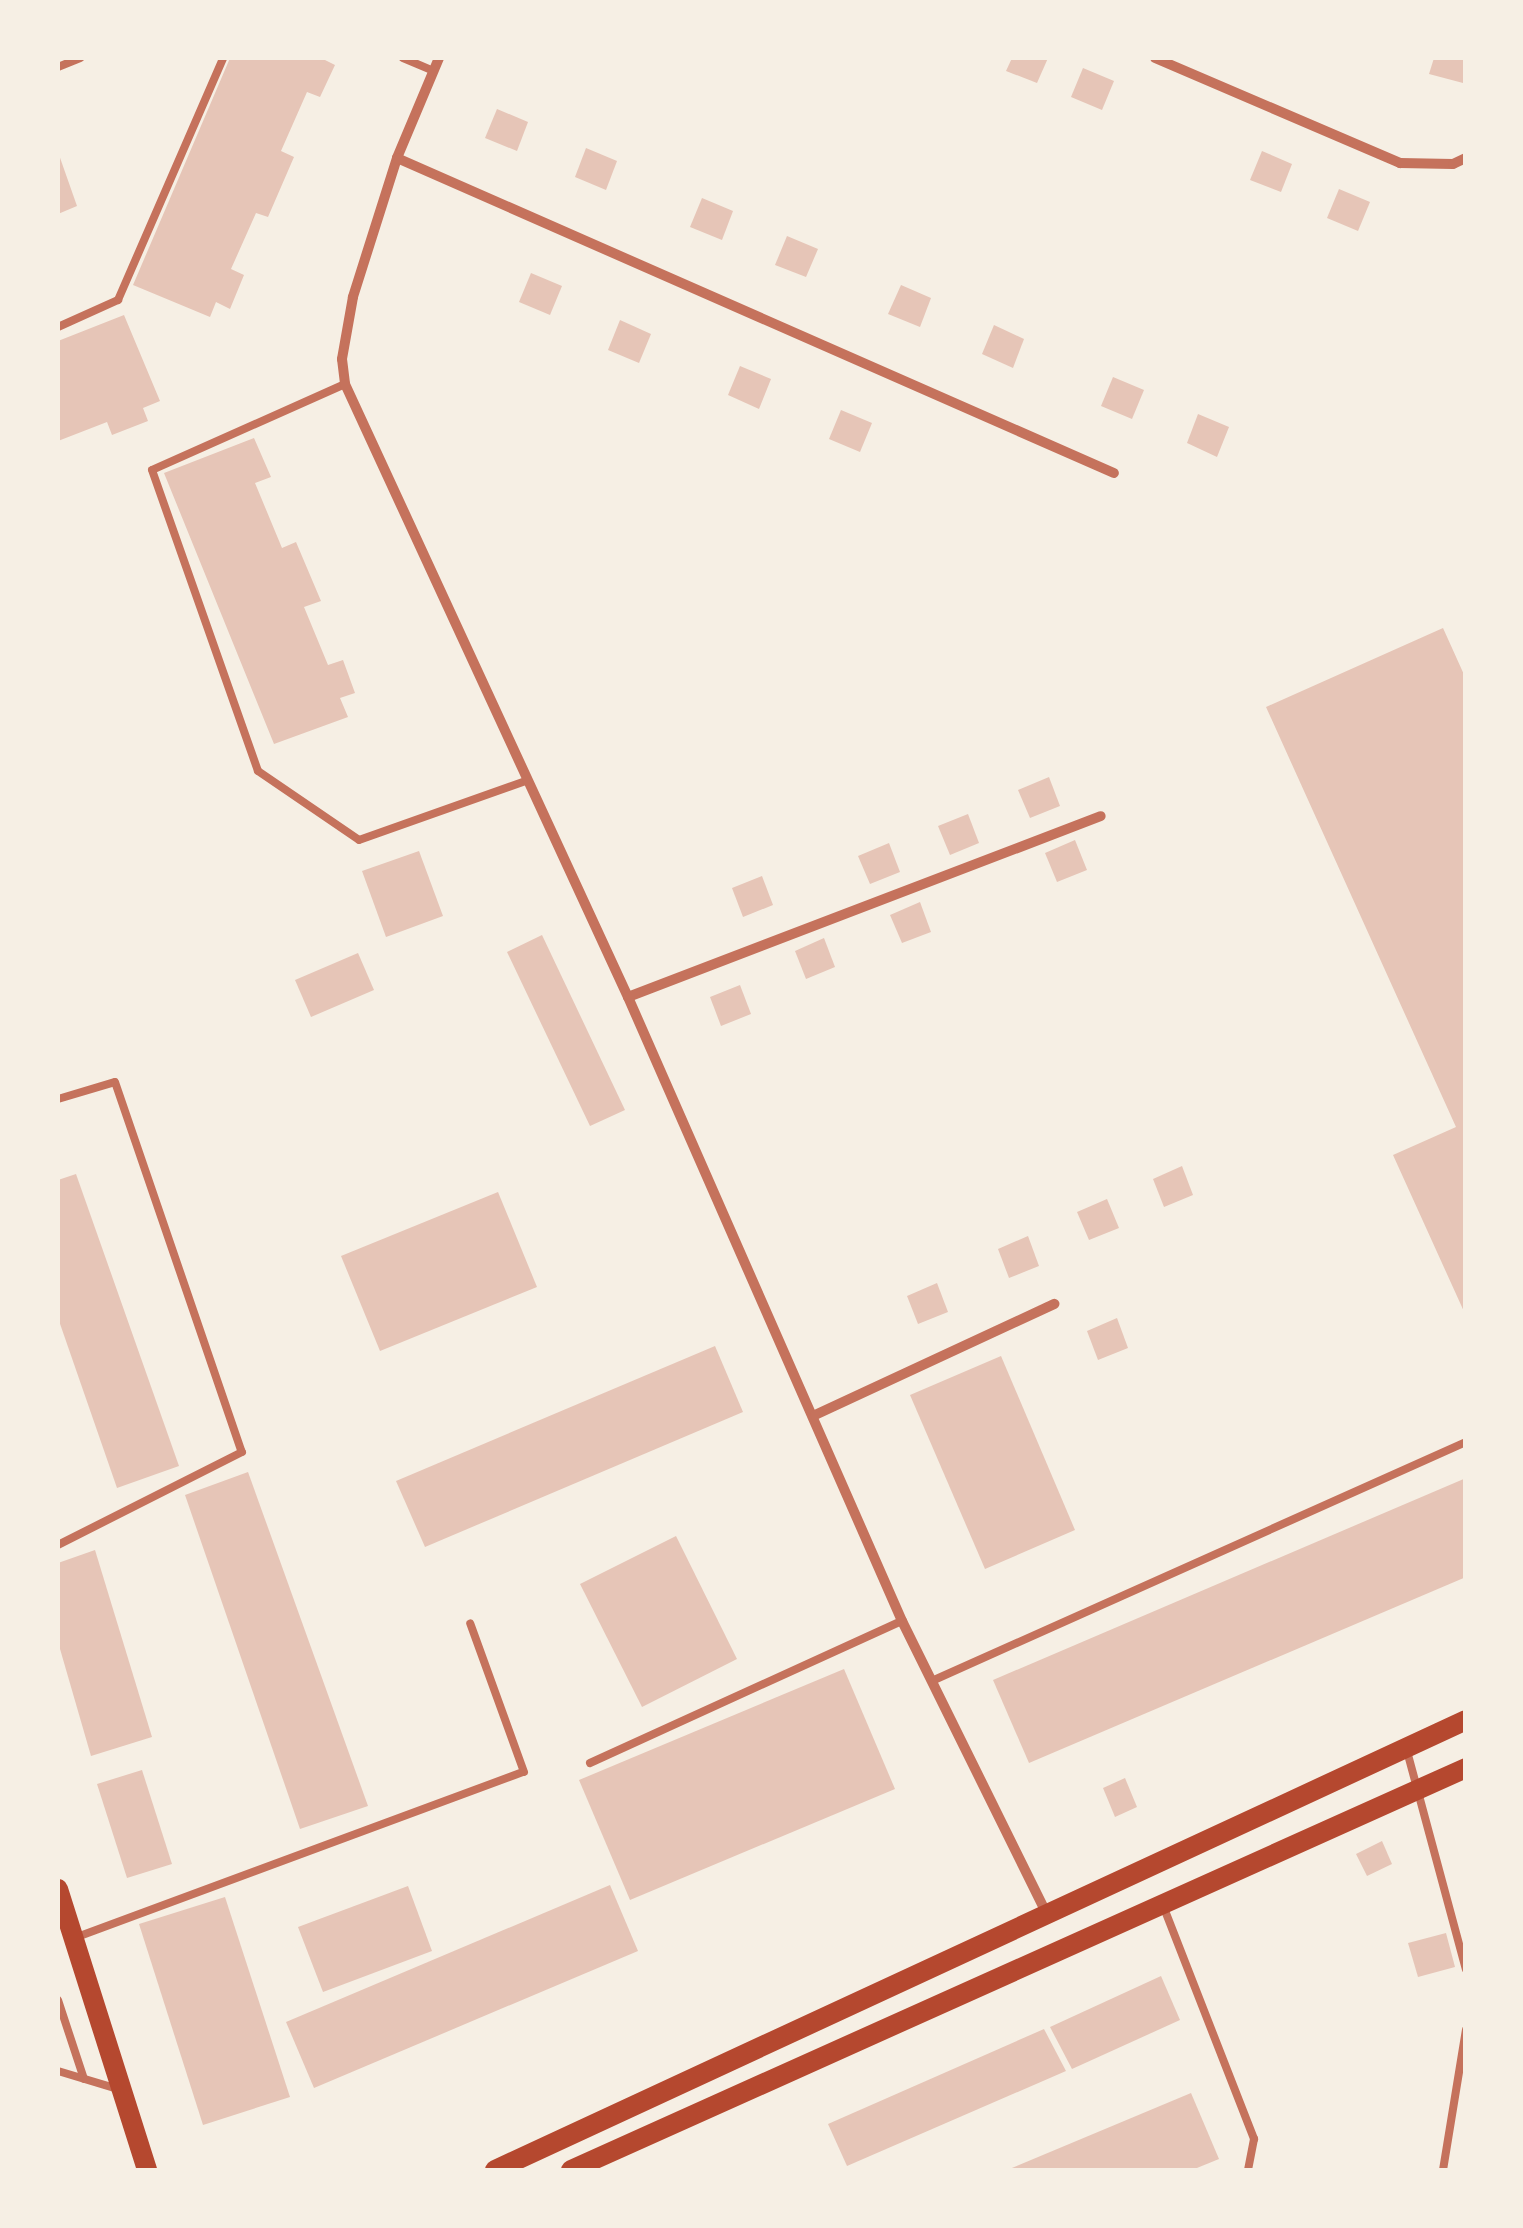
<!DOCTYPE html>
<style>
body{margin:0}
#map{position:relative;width:1523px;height:2228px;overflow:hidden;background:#f6efe4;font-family:Mulish,sans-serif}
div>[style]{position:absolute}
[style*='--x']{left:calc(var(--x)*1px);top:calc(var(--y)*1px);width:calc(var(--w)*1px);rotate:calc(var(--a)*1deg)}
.building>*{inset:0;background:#e6c5b7}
.service>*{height:8px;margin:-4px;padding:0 4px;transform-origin:4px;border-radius:4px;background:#c5725c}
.minor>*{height:10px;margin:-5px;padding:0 5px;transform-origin:5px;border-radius:5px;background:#c5725c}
.secondary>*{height:20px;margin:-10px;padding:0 10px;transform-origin:10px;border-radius:10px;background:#b5482f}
span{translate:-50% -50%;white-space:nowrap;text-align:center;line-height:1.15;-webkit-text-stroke:8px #f6efe4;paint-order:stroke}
.frame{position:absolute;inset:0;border:60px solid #f6efe4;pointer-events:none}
</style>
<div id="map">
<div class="building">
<i style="clip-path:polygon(230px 58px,321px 58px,335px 65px,320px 97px,307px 92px,281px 151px,294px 157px,268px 217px,256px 213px,231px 269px,244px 275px,230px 309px,216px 302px,210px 317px,133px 285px)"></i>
<i style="clip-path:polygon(1012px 58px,1048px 58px,1037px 83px,1006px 71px)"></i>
<i style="clip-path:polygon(1434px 58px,1466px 58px,1463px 83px,1429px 74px)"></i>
<i style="clip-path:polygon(1083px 68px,1114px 81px,1102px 110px,1071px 97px)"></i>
<i style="clip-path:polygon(497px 109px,528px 122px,517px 151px,485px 138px)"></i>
<i style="clip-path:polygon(586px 148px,617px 161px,606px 190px,575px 177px)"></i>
<i style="clip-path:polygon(1262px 151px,1292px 164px,1281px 192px,1250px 180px)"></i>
<i style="clip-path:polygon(58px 152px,77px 206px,58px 214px)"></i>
<i style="clip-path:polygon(1339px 189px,1370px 202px,1358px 231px,1327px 218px)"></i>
<i style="clip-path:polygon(702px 198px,733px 211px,722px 240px,690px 227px)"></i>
<i style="clip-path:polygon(787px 236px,818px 249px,806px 277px,775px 265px)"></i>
<i style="clip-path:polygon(531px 273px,562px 286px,550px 315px,519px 302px)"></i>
<i style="clip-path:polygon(901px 285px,931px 298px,920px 327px,888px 314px)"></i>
<i style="clip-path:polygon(124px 315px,160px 401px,143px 408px,148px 421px,112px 435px,107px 422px,58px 441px,58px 341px)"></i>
<i style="clip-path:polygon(620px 320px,651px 334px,639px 363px,608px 350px)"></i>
<i style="clip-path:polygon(994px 325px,1024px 339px,1013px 368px,982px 354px)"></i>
<i style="clip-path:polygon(740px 366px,771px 379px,759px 409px,728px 395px)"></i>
<i style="clip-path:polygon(1113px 377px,1144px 390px,1132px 419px,1101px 406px)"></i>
<i style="clip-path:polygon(841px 410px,872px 423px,860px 452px,829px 439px)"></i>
<i style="clip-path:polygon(1198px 414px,1229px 427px,1217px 457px,1187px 443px)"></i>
<i style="clip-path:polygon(254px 438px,271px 477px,255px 483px,282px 548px,296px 542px,321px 601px,304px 607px,328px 665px,343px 660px,355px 693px,340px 698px,348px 717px,274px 744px,164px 473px)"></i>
<i style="clip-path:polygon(1443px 628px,1466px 679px,1466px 1316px,1393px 1155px,1456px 1127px,1266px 707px)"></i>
<i style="clip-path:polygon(1049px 777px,1060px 806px,1030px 818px,1018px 790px)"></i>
<i style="clip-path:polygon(968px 814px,979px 843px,950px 855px,938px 826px)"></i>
<i style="clip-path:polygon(1075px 840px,1087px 870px,1057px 882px,1045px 853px)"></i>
<i style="clip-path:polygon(889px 843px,900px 872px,870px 884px,858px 856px)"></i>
<i style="clip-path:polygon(419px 851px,443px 916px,386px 937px,362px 871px)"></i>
<i style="clip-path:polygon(762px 876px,773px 905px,743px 917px,732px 888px)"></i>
<i style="clip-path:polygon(920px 902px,931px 932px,902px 943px,890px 915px)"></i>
<i style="clip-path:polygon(542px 935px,625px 1110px,590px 1126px,507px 952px)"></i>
<i style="clip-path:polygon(824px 938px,835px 967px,806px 979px,795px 951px)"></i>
<i style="clip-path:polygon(358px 953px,374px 990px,311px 1017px,295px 980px)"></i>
<i style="clip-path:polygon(740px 985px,751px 1014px,721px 1026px,710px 997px)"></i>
<i style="clip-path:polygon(1182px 1166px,1193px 1195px,1164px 1207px,1153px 1179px)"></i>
<i style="clip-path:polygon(76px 1174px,179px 1466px,117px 1488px,58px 1318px,58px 1180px)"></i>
<i style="clip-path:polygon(498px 1192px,537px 1287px,380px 1351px,341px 1256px)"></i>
<i style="clip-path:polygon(1107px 1199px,1119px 1228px,1089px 1240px,1077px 1212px)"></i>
<i style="clip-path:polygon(1028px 1236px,1039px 1266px,1009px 1278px,998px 1249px)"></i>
<i style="clip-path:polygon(937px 1283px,948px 1312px,918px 1324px,907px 1296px)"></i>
<i style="clip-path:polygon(1117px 1318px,1128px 1348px,1098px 1360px,1087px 1331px)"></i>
<i style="clip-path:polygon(715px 1346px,743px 1412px,425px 1547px,396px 1481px)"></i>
<i style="clip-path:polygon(1001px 1356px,1075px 1530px,985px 1569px,910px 1395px)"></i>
<i style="clip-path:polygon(248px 1472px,368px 1806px,300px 1829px,185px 1495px)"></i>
<i style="clip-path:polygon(1466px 1478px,1466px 1577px,1029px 1763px,993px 1680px)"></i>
<i style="clip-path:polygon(676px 1536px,737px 1659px,642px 1707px,580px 1584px)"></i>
<i style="clip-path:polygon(95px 1550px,152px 1737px,91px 1756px,58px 1642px,58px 1563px)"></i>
<i style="clip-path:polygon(844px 1669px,895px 1789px,630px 1900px,579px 1780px)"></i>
<i style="clip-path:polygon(142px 1770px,172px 1864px,127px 1878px,97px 1784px)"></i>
<i style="clip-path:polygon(1125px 1778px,1137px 1807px,1115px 1817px,1103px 1788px)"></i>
<i style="clip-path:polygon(1382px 1841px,1392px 1864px,1367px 1876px,1356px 1854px)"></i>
<i style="clip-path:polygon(610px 1885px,638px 1951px,314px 2088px,286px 2022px)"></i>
<i style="clip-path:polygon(408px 1886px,432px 1951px,323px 1992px,298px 1927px)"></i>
<i style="clip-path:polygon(225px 1897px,290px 2097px,203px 2125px,139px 1924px)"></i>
<i style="clip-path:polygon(1446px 1933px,1455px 1967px,1418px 1977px,1408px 1943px)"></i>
<i style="clip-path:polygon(1161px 1976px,1180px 2020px,1072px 2069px,1050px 2027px)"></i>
<i style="clip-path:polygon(1044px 2029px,1066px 2071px,847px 2166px,828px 2124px)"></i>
<i style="clip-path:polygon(1191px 2093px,1219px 2159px,1192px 2170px,1007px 2170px)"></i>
</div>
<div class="service">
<i style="--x:403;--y:58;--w:33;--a:23"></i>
<i style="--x:58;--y:67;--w:24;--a:-22"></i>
<i style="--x:58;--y:327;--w:66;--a:-24.2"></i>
<i style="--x:118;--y:300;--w:264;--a:-66.5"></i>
<i style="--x:345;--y:384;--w:211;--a:156"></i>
<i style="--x:152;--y:470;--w:319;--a:70.6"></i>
<i style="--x:258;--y:771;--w:122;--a:34.3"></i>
<i style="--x:359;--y:840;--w:179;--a:-19.5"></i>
<i style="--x:58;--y:1099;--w:59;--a:-16.6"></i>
<i style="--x:115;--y:1082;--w:391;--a:71.1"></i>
<i style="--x:242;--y:1452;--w:206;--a:153.2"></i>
<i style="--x:934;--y:1680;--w:583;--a:-24.1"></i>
<i style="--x:1407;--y:1751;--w:226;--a:74.9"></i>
<i style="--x:590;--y:1763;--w:343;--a:-24.5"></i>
<i style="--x:1164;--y:1908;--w:248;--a:68.7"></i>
<i style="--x:1254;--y:2139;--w:32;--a:101"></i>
<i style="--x:77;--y:1937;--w:476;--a:-20.3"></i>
<i style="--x:524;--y:1772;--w:158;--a:-109.9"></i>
<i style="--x:58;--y:2000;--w:83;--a:71.8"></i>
<i style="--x:58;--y:2071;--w:63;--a:16.7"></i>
<i style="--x:1443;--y:2170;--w:142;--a:-80.7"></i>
</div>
<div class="minor">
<i style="--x:439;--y:58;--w:108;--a:112.8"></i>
<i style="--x:397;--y:158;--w:146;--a:107.6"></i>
<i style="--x:353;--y:297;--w:63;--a:100.1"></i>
<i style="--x:342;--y:359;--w:25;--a:83"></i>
<i style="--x:345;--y:384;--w:675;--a:65.22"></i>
<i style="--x:628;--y:997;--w:682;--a:66.29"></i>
<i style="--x:902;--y:1621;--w:329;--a:63.7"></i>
<i style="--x:1155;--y:58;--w:267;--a:23.2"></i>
<i style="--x:1400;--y:163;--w:53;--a:1.1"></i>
<i style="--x:1453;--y:164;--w:14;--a:-25"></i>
<i style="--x:397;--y:158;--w:783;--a:23.72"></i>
<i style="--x:628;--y:997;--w:506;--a:-20.94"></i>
<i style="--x:815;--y:1415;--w:264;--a:-24.9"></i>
</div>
<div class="secondary">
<i style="--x:58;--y:1889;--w:295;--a:72.4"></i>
<i style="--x:495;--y:2170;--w:1070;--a:-24.86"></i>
<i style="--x:571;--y:2170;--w:981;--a:-24.19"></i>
</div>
<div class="frame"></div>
</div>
